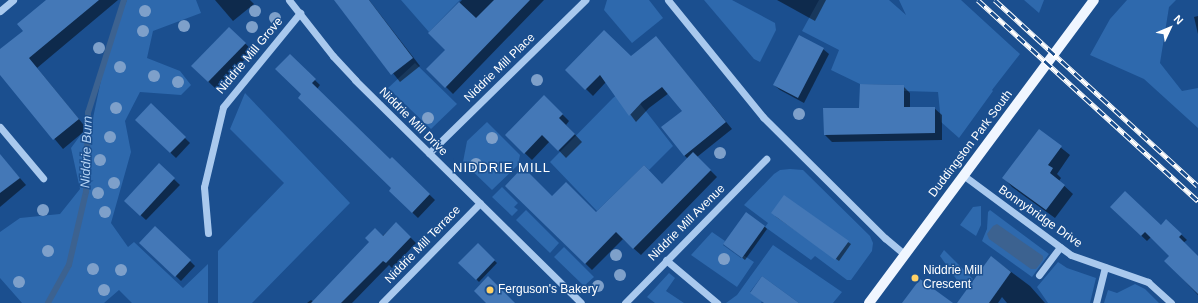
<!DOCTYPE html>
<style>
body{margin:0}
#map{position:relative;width:1198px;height:303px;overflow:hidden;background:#1b4f8f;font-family:Helvetica,sans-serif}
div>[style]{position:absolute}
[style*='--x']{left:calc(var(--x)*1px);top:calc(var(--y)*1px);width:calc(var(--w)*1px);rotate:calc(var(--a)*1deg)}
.green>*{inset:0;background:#2e69ad}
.water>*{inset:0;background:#3c6290}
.shadow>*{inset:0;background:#0007}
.stream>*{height:5.5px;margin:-2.75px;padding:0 2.75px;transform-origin:2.75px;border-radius:2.75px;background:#3c6290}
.building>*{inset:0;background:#4478b7}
.minor>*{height:7px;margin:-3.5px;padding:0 3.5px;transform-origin:3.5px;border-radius:3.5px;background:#a9c9ee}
.major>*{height:10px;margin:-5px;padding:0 5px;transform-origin:5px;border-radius:5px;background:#f0f6ff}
.rail>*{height:4.5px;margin-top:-2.25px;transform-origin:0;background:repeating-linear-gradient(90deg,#1b4f8f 0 9px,#fff 0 18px);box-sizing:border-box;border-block:1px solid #fff}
.trees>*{width:12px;height:12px;margin:-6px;border-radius:50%;background:#7ea0ca}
.dots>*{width:11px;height:11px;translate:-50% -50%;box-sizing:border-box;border:2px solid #1b4f8f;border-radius:50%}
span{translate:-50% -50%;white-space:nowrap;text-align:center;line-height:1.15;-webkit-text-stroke:3px #1b4f8f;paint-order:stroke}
.street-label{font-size:12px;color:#fff}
.poi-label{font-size:12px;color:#fff}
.left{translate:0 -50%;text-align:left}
.water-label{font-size:13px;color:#b5d3f5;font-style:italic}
.neighbourhood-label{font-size:13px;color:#fff;letter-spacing:1px}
.north{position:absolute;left:1150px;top:8px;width:40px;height:40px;-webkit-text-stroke:3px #1b4f8f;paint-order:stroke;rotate:46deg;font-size:11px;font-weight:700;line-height:16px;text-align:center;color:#fff}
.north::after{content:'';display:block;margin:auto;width:14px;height:18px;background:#fff;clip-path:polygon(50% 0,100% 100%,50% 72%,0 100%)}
</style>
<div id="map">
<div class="green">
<i style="clip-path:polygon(127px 0,196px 0,201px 13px,153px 31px,147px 58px,180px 71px,191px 85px,181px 95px,140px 92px,125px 121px,131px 152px,111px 223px,128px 247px,134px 242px,183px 288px,208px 264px,208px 303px,132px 303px,119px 290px,104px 303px,22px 303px,0 278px,0 232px,20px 218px,60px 214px,80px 189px,71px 148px,93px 118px,108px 47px)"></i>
<i style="clip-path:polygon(401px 0,460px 0,429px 32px)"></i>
<i style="clip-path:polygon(607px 0,649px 0,663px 18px,632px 43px,604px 10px)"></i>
<i style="clip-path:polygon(704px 0,732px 0,775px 23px,776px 30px,760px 62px,754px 59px)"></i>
<i style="clip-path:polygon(819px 0,889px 0,906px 15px,899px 0,961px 0,1020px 54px,992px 90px,993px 91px,959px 138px,941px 122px,938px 92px,904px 91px,903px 85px,860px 84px,831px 70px,839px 50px,802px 31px)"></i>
<i style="clip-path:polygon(1024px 0,1044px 0,1039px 13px)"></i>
<i style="clip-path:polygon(1127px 0,1176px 0,1169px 7px,1160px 63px,1182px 91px,1198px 88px,1198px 128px,1144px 79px,1090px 55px,1110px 19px)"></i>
<i style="clip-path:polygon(415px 63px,457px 104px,431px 129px,388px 88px)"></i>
<i style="clip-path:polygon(627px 87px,673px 146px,649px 170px,644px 165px,597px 211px,550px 162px,613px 98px)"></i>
<i style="clip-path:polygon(245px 93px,350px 203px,252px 303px,218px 303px,218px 251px,284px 183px,230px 129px)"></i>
<i style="clip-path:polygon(487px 122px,520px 155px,518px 165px,492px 190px,463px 162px,467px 141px)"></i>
<i style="clip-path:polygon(790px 169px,803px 170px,870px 236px,873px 243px,872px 251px,851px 280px,847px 280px,815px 256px,811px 260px,765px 227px,768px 223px,744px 205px,774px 174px,780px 170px)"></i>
<i style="clip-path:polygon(502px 187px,518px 203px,514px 207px,518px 210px,512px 216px,492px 197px)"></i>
<i style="clip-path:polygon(981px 206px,981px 225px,976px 236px,960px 225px,973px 207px)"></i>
<i style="clip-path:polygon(526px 210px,559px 243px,550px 253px,516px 220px)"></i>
<i style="clip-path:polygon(990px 210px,1049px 254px,1032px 277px,982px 241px,987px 229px,988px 212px)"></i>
<i style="clip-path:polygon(712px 232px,725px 241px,723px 245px,741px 258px,743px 255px,754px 262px,737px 287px,691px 255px)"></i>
<i style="clip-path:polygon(773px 245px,842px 292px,833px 303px,799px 303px,762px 276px,750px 292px,762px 301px,761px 303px,726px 303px,737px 295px)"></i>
<i style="clip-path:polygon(564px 247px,594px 277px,584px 286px,554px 257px)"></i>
<i style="clip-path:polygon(944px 250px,973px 279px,964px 290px,940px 256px)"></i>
<i style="clip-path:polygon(1058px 262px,1067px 268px,1096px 278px,1090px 303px,1048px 303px,1037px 287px)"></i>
<i style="clip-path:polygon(669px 273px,675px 278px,666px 291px,684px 303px,655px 303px,647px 297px)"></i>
<i style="clip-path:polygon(1135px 284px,1145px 289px,1159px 303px,1104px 303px,1108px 290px,1117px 293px)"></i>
</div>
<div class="water">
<i style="clip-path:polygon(997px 224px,1043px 256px,1043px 260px,1036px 269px,1031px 269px,989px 239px,987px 234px,993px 226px)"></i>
</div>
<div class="shadow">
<i style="clip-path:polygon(48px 0,118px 0,37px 68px,87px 129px,63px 149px,0 74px,0 51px,24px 31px)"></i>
<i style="clip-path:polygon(215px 0,250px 0,254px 4px,233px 21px)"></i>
<i style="clip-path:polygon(335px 0,369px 0,420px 66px,400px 82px)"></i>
<i style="clip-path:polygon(462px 0,544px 0,453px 94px,428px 69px,446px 50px,430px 33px)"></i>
<i style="clip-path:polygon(777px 0,826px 0,815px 21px)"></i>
<i style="clip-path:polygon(1198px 16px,1198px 34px,1194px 17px)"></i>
<i style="clip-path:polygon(229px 28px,253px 51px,216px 89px,192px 66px)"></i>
<i style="clip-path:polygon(656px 37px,732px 129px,697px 157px,717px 177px,641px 255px,623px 239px,592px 270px,506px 186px,552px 197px,596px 213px,662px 186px,688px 159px,684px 155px,683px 111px,669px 93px,649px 108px,636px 122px,606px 82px,593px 96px,567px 70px,631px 57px)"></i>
<i style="clip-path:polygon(823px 49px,829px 54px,804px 103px,780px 90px,774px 85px)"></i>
<i style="clip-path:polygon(290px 56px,320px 85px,317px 89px,390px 160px,392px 158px,435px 200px,418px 218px,390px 191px,392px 188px,302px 94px)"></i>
<i style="clip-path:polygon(903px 86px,910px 93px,910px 108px,934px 108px,942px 115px,942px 140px,832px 142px,825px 135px,860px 109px)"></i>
<i style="clip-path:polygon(544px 96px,569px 121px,566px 125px,582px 142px,566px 158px,550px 141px,532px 160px,506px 135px)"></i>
<i style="clip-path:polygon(151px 105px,190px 143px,176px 158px,136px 120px)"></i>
<i style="clip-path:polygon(1039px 130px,1070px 155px,1057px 174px,1061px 178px,1059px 181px,1073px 194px,1055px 218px,1012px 187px,1004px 178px)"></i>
<i style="clip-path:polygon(4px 160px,26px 185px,0 207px,0 163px)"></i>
<i style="clip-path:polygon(159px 165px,180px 185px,146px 220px,125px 201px)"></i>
<i style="clip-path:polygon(1117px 213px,1161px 226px,1166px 220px,1187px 240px,1183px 243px,1198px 259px,1198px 295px,1166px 261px,1170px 256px,1151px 237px,1147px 241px)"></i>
<i style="clip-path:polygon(775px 216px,848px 242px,851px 244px,839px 261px)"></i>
<i style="clip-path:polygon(396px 223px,416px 243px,392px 268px,389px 265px,352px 303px,307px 303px,311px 300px,314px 302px)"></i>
<i style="clip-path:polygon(764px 226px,767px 229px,745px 260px,724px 244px)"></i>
<i style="clip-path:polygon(478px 245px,497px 263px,479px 282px,460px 263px)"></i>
<i style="clip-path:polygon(146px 248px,190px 261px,195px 266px,181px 281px)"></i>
<i style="clip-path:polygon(991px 257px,1030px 286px,1045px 303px,1007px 303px,1002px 297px,998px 303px,963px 303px)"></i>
</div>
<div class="stream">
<i style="--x:48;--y:303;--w:43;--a:-61.1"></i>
<i style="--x:69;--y:265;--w:75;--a:-76.9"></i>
<i style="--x:86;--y:192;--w:79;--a:-88.5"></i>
<i style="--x:88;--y:113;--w:119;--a:-72.3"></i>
</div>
<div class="building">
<i style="clip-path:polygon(46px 0,99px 0,29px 58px,79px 119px,53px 140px,0 75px,0 49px,23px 31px,17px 24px)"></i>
<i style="clip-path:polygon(334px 0,369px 0,413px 58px,391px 75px)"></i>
<i style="clip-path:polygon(494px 0,530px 0,445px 88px,426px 69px,445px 50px,428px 33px,459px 2px,476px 18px)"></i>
<i style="clip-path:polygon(229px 27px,246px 43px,208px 82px,191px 66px)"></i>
<i style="clip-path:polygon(604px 30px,631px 56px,656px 36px,726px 122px,684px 156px,661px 127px,682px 111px,662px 87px,642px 102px,629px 116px,600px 75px,585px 90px,565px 70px)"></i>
<i style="clip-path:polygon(799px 35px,824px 48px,798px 98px,773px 85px)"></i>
<i style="clip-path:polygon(290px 54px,316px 79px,312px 83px,390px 159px,392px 157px,430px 194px,412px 213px,389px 191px,391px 188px,298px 98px,301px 94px,275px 69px)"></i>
<i style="clip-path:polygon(860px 84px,904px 85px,904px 107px,935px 107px,935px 133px,824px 135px,823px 108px,859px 108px)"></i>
<i style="clip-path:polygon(544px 95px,563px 114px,559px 118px,575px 134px,558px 151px,542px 135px,524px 154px,505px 135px)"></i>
<i style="clip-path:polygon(151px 103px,186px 137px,170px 153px,135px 120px)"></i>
<i style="clip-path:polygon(1039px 129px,1062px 146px,1048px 165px,1053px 168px,1050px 173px,1065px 185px,1046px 210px,1002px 178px)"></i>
<i style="clip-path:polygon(693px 152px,711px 170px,633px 249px,616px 232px,585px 264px,505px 186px,523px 167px,552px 196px,566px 182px,596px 212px,644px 165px,662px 184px)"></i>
<i style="clip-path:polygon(0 154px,20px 178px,0 193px)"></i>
<i style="clip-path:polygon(159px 163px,175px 178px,140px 216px,124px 201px)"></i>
<i style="clip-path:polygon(1125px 191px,1161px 225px,1166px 219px,1182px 234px,1179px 237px,1198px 256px,1198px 294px,1164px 261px,1169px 256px,1145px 232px,1141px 236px,1110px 207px)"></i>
<i style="clip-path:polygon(784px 195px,849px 241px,835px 260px,771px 213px)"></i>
<i style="clip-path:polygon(746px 212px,765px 226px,742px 258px,723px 244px)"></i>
<i style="clip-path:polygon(396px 222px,411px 237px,386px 263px,383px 261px,341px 303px,311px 303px,369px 242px,365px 238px,375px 228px,383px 236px)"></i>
<i style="clip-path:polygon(155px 226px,191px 260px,175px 277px,139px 243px)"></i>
<i style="clip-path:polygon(478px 243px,495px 260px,476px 280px,458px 263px)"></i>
<i style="clip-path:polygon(991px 256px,1011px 272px,989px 303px,957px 303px)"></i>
<i style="clip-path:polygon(488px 276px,515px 303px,486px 303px,474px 291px)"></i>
<i style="clip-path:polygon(762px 276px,799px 303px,764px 303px,750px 293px)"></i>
<i style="clip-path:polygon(920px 279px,953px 303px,902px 303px)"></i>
</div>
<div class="minor">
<i style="--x:289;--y:0;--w:71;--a:51.8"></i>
<i style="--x:333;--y:56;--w:33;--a:47"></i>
<i style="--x:355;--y:80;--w:317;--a:44.6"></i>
<i style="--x:668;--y:0;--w:151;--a:50.9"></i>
<i style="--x:763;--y:117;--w:172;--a:44.8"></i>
<i style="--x:885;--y:238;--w:26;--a:40"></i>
<i style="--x:0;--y:11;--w:17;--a:-40"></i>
<i style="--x:0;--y:127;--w:67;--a:49.9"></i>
<i style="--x:429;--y:153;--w:219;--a:-44.4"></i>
<i style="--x:963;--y:175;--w:134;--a:36.5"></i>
<i style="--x:1071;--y:255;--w:82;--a:19.3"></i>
<i style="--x:1148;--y:282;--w:31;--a:42"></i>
<i style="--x:208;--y:233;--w:46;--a:-95"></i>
<i style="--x:204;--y:187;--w:82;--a:-76.6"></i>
<i style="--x:223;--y:107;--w:122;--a:-50.7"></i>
<i style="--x:666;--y:260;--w:67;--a:40.1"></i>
<i style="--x:1039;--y:275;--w:35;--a:-53"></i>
<i style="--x:382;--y:303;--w:140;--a:-45.6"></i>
<i style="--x:625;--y:303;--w:202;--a:-45.6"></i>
<i style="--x:1096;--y:303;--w:37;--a:-76"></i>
</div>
<div class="major">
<i style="--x:869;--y:303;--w:377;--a:-53.4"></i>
</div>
<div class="rail">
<i style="--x:978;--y:0;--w:298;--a:42.4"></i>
<i style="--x:995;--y:0;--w:275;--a:42.5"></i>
</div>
<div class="trees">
<i style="left:145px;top:11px"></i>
<i style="left:255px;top:11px"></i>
<i style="left:275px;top:18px"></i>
<i style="left:184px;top:26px"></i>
<i style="left:252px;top:27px"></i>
<i style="left:143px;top:31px"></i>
<i style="left:99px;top:48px"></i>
<i style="left:120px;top:67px"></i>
<i style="left:154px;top:76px"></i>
<i style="left:537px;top:80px"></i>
<i style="left:178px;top:82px"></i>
<i style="left:116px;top:108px"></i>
<i style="left:799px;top:114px"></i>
<i style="left:428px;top:118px"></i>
<i style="left:110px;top:137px"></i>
<i style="left:492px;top:138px"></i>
<i style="left:720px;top:153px"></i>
<i style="left:100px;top:160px"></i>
<i style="left:476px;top:164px"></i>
<i style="left:114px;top:183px"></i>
<i style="left:98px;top:193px"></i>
<i style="left:43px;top:210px"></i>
<i style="left:105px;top:212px"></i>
<i style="left:48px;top:251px"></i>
<i style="left:616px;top:255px"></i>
<i style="left:724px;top:259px"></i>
<i style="left:93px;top:269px"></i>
<i style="left:121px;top:270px"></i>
<i style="left:620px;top:275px"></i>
<i style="left:19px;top:282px"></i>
<i style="left:598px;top:286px"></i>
<i style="left:104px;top:290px"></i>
</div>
<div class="dots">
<i style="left:915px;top:278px;background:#ffd166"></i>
<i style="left:490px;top:290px;background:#ffd166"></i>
</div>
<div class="street-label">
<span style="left:250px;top:56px;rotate:-50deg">Niddrie Mill Grove</span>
<span style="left:500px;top:68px;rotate:-44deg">Niddrie Mill Place</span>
<span style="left:413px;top:122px;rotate:45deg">Niddrie Mill Drive</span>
<span style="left:971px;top:144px;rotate:-53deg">Duddingston Park South</span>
<span style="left:1040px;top:217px;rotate:35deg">Bonnybridge Drive</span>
<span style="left:687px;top:223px;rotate:-45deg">Niddrie Mill Avenue</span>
<span style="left:423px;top:245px;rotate:-46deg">Niddrie Mill Terrace</span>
</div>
<div class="poi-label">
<span class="left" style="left:923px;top:278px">Niddrie Mill<br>Crescent</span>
<span class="left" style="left:498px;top:290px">Ferguson's Bakery</span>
</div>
<div class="water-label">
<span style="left:87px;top:152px;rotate:-88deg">Niddrie Burn</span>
</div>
<div class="neighbourhood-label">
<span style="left:502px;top:168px">NIDDRIE MILL</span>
</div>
<div class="north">N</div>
</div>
